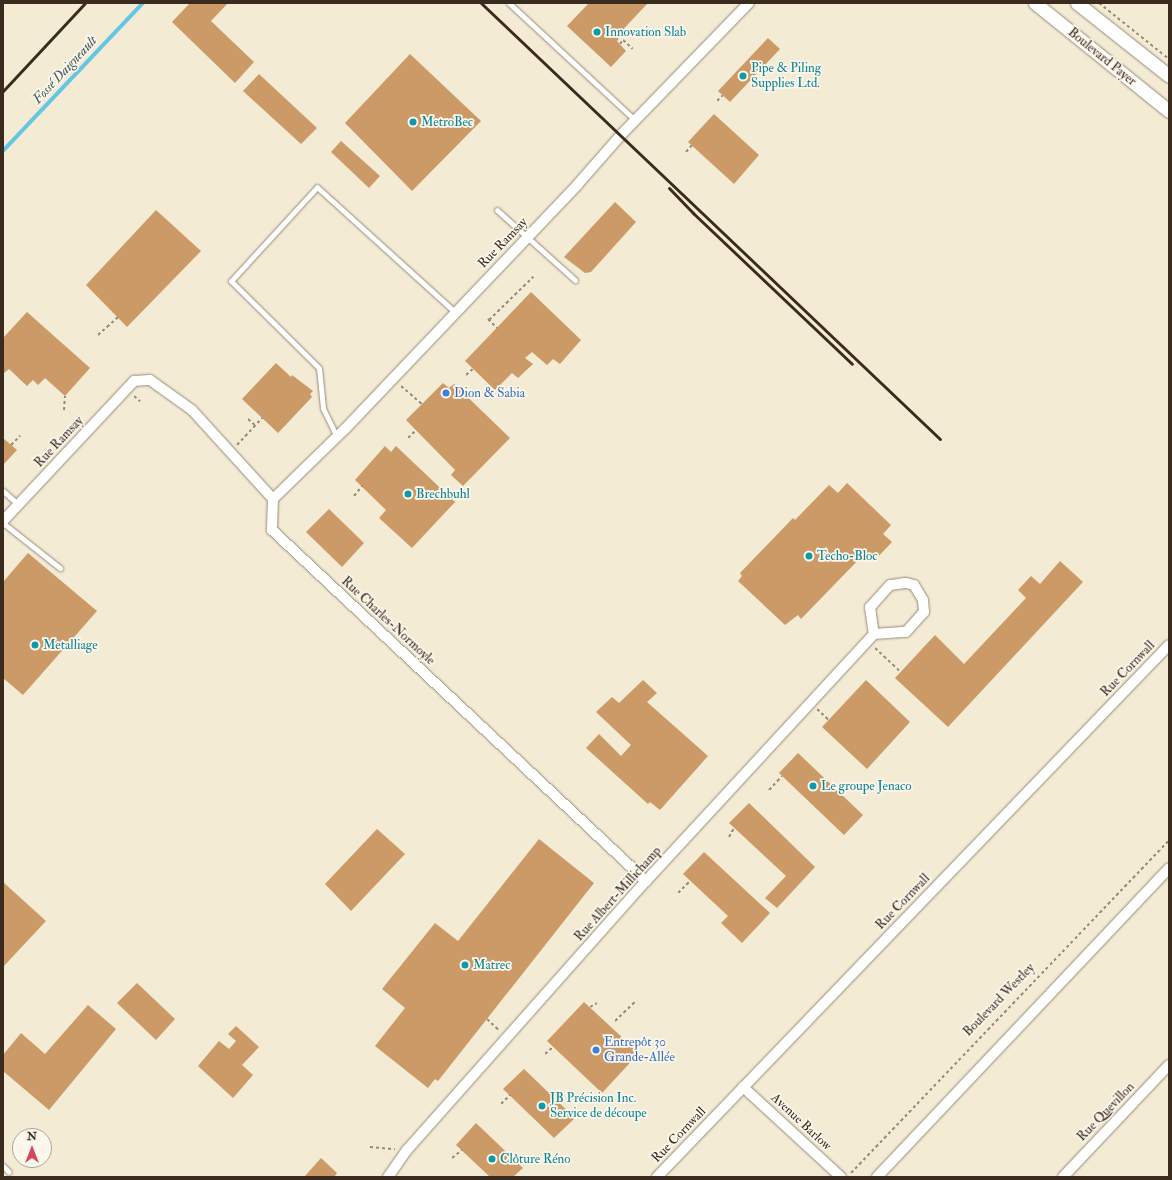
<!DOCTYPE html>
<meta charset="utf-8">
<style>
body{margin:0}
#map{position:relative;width:1172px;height:1180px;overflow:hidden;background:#f3ebd4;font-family:"IM FELL Double Pica",serif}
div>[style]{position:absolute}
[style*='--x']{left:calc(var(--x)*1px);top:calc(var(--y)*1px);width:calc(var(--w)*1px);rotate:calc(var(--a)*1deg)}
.stream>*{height:3.5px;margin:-1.75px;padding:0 1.75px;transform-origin:1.75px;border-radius:1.75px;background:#65c6e3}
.building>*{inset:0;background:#cb9a66}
.path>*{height:2px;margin-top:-1px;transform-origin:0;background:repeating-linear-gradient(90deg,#978a79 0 3px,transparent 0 6px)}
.roads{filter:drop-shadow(0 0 1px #978a79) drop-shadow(0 0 1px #978a79)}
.service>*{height:5px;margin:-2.5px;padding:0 2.5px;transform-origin:2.5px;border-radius:2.5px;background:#fff}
.minor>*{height:10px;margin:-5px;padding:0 5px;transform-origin:5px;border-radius:5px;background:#fff}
.tertiary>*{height:13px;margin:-6.5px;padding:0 6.5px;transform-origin:6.5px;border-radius:6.5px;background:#fff}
.rail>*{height:3px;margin:-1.5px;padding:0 1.5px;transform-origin:1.5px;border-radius:1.5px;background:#3b2a1e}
.dots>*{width:11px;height:11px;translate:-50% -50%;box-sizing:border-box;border:2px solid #fbf7ec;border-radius:50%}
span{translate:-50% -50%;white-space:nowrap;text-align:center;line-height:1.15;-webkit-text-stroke:3.5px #fbf7ec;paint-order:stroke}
.culture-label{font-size:13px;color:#0d838f}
.left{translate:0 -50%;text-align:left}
.street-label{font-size:13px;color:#3b2a1e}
.shop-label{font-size:13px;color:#366cbe}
.water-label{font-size:14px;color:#485959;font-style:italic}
.frame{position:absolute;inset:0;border:4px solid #3b2a1e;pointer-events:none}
.north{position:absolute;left:12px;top:1128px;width:40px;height:40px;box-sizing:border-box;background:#fbf7ec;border:1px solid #aea59a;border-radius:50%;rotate:0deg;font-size:11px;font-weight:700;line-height:16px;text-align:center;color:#3b2a1e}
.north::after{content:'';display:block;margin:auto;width:14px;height:18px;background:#d1495b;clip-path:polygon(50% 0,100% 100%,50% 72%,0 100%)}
</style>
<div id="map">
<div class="stream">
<i style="--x:3;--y:151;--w:204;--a:-46.6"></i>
</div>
<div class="building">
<i style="clip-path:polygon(190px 3px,228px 3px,211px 21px,254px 62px,235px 83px,172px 22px)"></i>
<i style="clip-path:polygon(589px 3px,648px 3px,616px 37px,619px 39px,617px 41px,626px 51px,611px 67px,567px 26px)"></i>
<i style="clip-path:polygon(768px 38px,780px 49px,730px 102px,718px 91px)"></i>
<i style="clip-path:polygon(410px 54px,481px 121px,412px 191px,345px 123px)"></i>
<i style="clip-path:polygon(259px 74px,317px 128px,301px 144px,243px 91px)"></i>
<i style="clip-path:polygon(714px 114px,759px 155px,734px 184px,688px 142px)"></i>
<i style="clip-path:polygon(341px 141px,380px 176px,369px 188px,331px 152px)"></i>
<i style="clip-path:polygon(615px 202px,636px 222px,591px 272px,585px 273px,564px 257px)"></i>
<i style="clip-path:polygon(156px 210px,201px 251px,127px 327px,86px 285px)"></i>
<i style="clip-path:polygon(531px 292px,581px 340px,560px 364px,553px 359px,547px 365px,532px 352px,525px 358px,533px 364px,518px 378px,512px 373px,495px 390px,465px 361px)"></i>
<i style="clip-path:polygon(27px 312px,90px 368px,65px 396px,45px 378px,38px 385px,33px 380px,27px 386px,9px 369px,3px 374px,3px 338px)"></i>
<i style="clip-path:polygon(276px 363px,291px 377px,292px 375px,313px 391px,310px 394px,312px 397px,278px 433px,242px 399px)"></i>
<i style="clip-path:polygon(443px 383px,449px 388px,454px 384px,510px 438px,463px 486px,451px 475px,455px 470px,406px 420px)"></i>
<i style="clip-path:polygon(3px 438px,17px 450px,3px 465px)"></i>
<i style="clip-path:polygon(385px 446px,391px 452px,396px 446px,455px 502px,412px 548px,379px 518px,386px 510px,355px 480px)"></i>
<i style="clip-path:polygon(847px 483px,891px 525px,883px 534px,892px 542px,875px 560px,866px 552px,801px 619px,798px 615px,785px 625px,738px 581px,742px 576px,740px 573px,793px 518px,795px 520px,829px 485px,838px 493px)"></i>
<i style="clip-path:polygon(329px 509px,364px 543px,342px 567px,306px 532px)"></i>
<i style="clip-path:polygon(28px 553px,97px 611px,23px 695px,3px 678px,3px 582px)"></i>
<i style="clip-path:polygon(1060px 561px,1083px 582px,948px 727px,895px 678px,935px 635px,964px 664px,1026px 598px,1018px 590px,1031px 576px,1040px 584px)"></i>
<i style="clip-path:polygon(643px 680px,657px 693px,647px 702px,708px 756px,660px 810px,650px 802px,648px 804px,586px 748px,599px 734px,621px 756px,631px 745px,596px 712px,612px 697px,619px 703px)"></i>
<i style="clip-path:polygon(866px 680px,910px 722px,867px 769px,822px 727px)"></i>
<i style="clip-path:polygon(798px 753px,863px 815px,844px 835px,779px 773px)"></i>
<i style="clip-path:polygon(749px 803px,815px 867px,777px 908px,765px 898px,786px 876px,729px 823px)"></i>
<i style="clip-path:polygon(377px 829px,405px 854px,351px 911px,325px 884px)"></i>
<i style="clip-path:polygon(539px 839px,594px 883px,438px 1081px,435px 1079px,428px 1088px,375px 1046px,405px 1008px,382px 989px,435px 923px,458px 941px)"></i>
<i style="clip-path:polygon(704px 852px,770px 913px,742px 943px,721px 923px,728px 916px,683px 874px)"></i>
<i style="clip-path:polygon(3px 882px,46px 921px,3px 967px)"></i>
<i style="clip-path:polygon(137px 983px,175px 1019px,156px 1040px,117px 1003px)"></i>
<i style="clip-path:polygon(584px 1002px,639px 1053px,602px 1093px,547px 1041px)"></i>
<i style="clip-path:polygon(88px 1005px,116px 1029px,49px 1110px,3px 1071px,3px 1055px,21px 1033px,45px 1054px)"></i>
<i style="clip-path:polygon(236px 1026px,259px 1047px,242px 1065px,253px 1075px,233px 1098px,198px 1066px,219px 1041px,229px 1049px,236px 1041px,228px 1034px)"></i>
<i style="clip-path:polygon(524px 1069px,575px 1118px,554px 1138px,503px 1089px)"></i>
<i style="clip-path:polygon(476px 1123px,523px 1168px,513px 1177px,490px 1177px,456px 1145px)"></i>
<i style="clip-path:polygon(321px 1158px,337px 1173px,334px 1177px,304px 1177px)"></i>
</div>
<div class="path">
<i style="--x:1099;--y:3;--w:90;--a:38.7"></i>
<i style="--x:620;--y:44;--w:5;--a:-53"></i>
<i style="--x:623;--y:40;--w:13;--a:42"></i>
<i style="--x:717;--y:101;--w:8;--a:-45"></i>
<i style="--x:686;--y:152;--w:9;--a:-49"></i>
<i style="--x:488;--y:319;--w:13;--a:45"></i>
<i style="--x:489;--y:320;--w:62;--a:-44.3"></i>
<i style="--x:98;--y:335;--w:27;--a:-42"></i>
<i style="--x:466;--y:375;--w:9;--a:-41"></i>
<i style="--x:401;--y:386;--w:28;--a:41"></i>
<i style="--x:134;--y:396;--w:8;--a:40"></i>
<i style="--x:64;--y:410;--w:14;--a:-86"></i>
<i style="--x:248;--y:419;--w:9;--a:41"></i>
<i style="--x:408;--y:438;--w:11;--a:-45"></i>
<i style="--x:11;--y:445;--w:13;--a:-45"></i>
<i style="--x:237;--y:445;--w:37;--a:-47"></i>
<i style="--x:354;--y:496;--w:13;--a:-51"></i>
<i style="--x:875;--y:648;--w:35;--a:43"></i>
<i style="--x:817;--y:709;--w:16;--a:43"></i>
<i style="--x:769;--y:790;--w:19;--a:-47"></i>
<i style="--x:729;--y:837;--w:10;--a:-61"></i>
<i style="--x:678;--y:893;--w:17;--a:-45"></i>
<i style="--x:590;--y:1007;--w:8;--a:-30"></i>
<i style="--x:487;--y:1019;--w:16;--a:43"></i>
<i style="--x:615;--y:1021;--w:30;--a:-44"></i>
<i style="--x:545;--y:1054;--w:11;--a:-41"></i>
<i style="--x:501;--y:1104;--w:13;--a:-45"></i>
<i style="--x:370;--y:1147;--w:25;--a:5"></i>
<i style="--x:452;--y:1158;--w:13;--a:-39"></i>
<i style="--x:851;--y:1173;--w:460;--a:-46.3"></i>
</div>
<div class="roads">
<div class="service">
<i style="--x:509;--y:3;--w:172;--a:42.9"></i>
<i style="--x:497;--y:210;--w:105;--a:41.9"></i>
<i style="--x:337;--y:437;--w:32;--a:-116"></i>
<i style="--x:323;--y:408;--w:40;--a:-95.7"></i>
<i style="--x:319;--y:368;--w:124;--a:-135.3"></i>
<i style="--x:231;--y:281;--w:127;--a:-47.5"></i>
<i style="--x:317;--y:187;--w:186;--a:42.2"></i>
<i style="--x:3;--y:491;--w:20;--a:41"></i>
<i style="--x:3;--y:523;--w:73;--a:38.3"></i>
<i style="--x:3;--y:1166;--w:8;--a:45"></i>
</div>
<div class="minor">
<i style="--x:273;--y:499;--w:100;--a:-44.2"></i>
<i style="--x:345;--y:429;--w:338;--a:-46.4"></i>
<i style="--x:578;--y:184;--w:65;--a:-48.7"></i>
<i style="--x:621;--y:135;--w:184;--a:-45.9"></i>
<i style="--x:3;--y:521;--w:192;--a:-46.9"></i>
<i style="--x:134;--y:381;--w:16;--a:-4"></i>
<i style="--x:150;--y:380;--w:52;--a:35.5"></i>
<i style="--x:192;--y:410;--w:120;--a:47.7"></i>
<i style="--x:273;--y:499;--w:31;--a:92"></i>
<i style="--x:272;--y:530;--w:513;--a:43.18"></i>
<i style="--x:743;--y:1087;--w:133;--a:42.6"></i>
<i style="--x:388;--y:1177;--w:33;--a:-55"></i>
<i style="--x:407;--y:1150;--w:360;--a:-48.4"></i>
<i style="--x:646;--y:881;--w:336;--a:-47.3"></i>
<i style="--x:874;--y:634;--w:32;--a:-4"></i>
<i style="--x:906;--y:632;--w:27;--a:-48"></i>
<i style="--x:924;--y:612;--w:12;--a:-95"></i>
<i style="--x:923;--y:600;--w:17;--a:-121"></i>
<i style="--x:914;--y:585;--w:9;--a:-167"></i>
<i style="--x:905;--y:583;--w:15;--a:172"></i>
<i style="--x:890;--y:585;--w:30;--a:132"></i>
<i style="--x:870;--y:607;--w:27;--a:82"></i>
<i style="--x:657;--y:1177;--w:738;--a:-46.1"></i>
<i style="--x:877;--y:1177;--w:425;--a:-46.6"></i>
<i style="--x:1063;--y:1177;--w:154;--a:-46.6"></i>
</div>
<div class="tertiary">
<i style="--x:1035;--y:3;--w:172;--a:38.9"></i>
<i style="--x:1077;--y:3;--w:117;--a:38.4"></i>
</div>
</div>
<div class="rail">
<i style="--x:481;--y:3;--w:633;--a:43.53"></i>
<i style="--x:3;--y:91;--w:120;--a:-47"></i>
<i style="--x:669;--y:188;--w:35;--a:46"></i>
<i style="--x:693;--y:213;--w:219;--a:43.5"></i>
</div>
<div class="dots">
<i style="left:597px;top:32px;background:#0f9aa8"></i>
<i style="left:743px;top:76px;background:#0f9aa8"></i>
<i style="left:413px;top:122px;background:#0f9aa8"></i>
<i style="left:446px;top:393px;background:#3f7fe0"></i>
<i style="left:408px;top:494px;background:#0f9aa8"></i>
<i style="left:809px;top:556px;background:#0f9aa8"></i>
<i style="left:35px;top:645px;background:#0f9aa8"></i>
<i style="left:813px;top:786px;background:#0f9aa8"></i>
<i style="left:465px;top:965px;background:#0f9aa8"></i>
<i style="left:596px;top:1050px;background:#3f7fe0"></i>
<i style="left:542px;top:1106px;background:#0f9aa8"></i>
<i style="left:492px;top:1159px;background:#0f9aa8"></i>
</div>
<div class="culture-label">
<span class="left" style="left:605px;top:32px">Innovation Slab</span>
<span class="left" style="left:751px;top:76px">Pipe &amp; Piling<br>Supplies Ltd.</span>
<span class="left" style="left:421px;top:122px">MetroBec</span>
<span class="left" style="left:416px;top:494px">Brechbuhl</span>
<span class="left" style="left:817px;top:556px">Techo-Bloc</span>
<span class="left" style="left:43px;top:645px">Metalliage</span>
<span class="left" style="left:821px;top:786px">Le groupe Jenaco</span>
<span class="left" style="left:473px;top:965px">Matrec</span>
<span class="left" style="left:550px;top:1106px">JB Précision Inc.<br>Service de découpe</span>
<span class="left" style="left:500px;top:1159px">Clôture Réno</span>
</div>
<div class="street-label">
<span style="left:1102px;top:57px;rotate:39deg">Boulevard Payer</span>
<span style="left:503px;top:243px;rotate:-46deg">Rue Ramsay</span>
<span style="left:59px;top:442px;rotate:-47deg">Rue Ramsay</span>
<span style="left:388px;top:621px;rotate:43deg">Rue Charles-Normoyle</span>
<span style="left:1128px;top:669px;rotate:-46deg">Rue Cornwall</span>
<span style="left:618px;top:894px;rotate:-48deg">Rue Albert-Millichamp</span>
<span style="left:903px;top:902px;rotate:-46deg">Rue Cornwall</span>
<span style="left:999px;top:1000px;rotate:-46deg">Boulevard Westley</span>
<span style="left:1106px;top:1112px;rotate:-46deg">Rue Quevillon</span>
<span style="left:801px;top:1122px;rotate:43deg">Avenue Barlow</span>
<span style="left:679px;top:1135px;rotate:-46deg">Rue Cornwall</span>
</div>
<div class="shop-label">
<span class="left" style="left:454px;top:393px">Dion &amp; Sabia</span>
<span class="left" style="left:604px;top:1050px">Entrepôt 30<br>Grande-Allée</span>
</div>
<div class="water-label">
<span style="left:65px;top:70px;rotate:-47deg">Fossé Daigneault</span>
</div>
<div class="frame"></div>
<div class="north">N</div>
</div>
